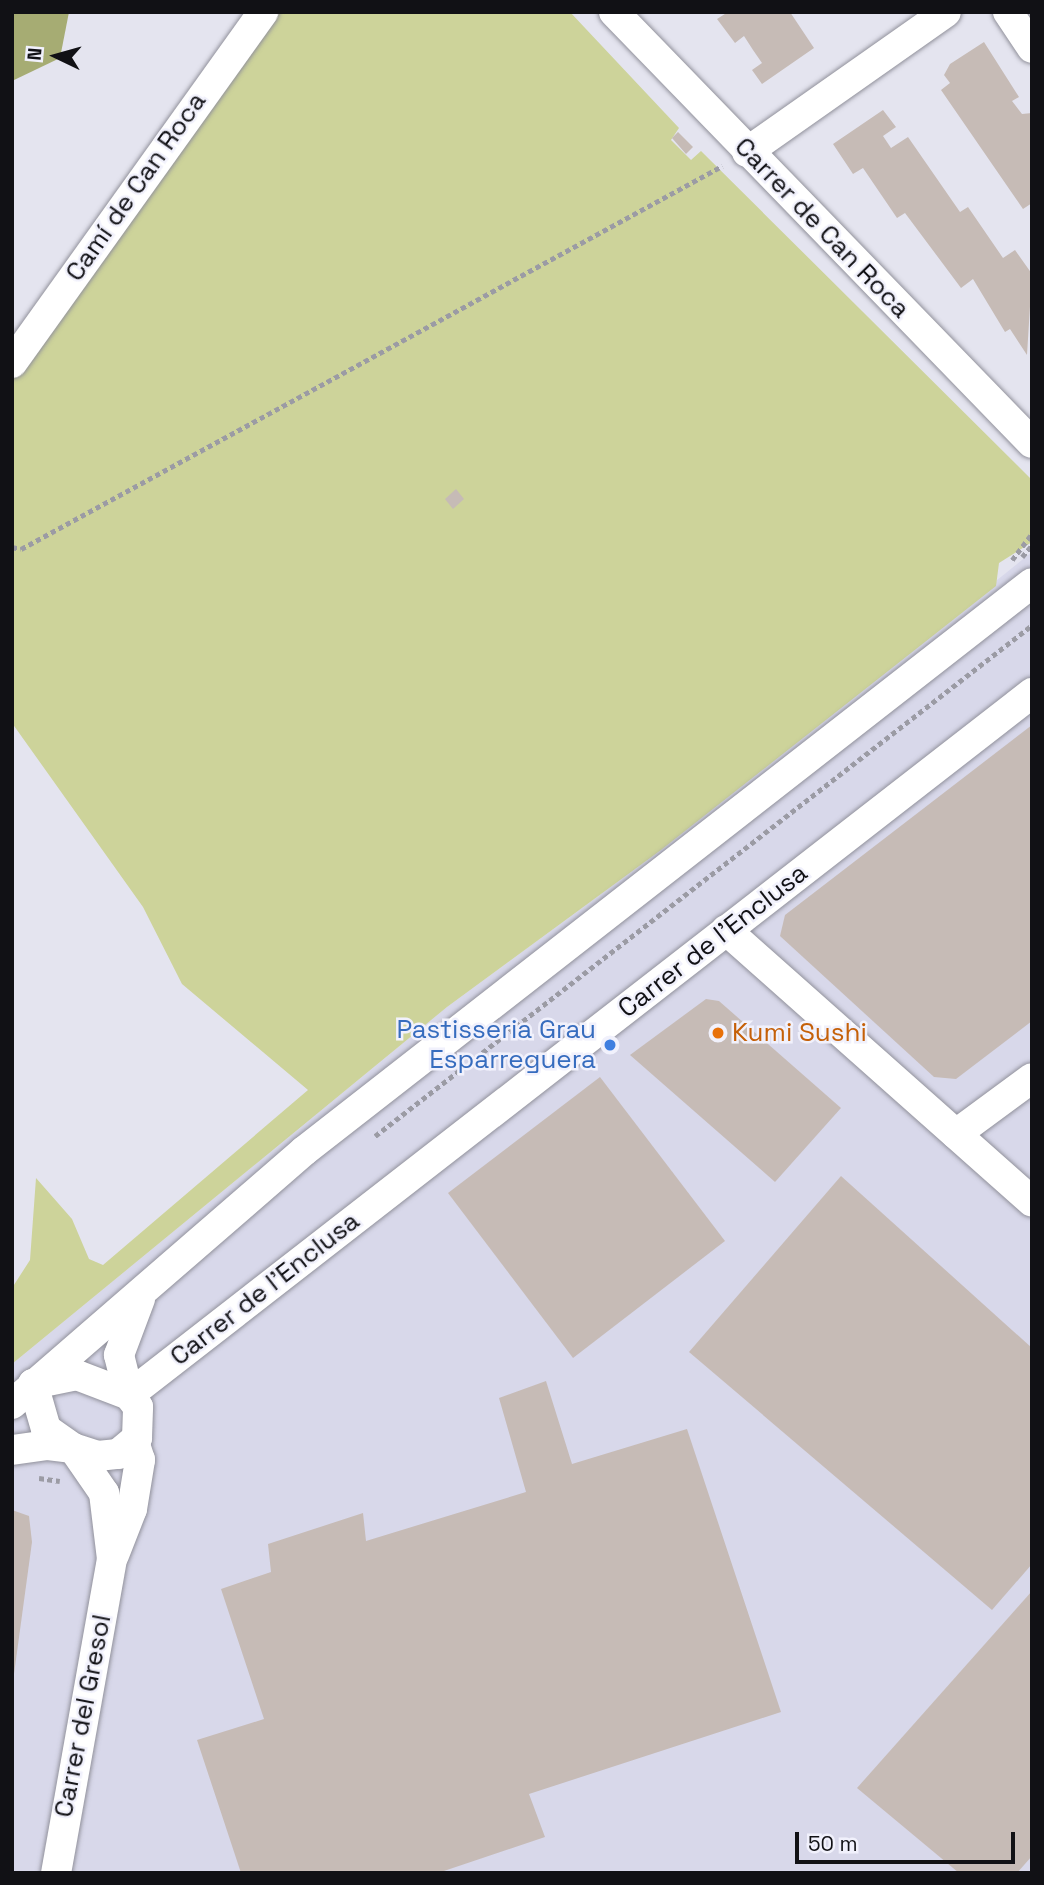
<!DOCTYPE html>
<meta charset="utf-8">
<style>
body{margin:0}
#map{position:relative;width:1044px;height:1885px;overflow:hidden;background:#e4e4ef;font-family:"Space Grotesk",sans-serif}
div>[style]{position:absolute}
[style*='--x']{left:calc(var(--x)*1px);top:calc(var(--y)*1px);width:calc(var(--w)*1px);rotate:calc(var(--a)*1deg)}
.built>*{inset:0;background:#d8d8ea}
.green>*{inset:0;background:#cdd39a}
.forest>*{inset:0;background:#a6ac73}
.building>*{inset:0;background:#c6bbb6}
.path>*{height:4.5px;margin-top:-2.25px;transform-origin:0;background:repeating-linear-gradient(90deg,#9b9ba4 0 5px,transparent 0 8.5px)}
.roads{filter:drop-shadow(0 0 2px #91919b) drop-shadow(0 0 2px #91919b)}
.minor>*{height:30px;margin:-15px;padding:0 15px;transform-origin:15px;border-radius:15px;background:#fff}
.dots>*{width:19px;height:19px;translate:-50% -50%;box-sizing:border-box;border:4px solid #f1f1fc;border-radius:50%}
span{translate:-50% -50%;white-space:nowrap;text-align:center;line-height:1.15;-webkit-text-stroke:5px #f1f1fc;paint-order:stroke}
.street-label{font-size:26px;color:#111115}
.shop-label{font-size:26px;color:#366cbe}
.right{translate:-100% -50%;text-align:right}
.food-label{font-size:26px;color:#c56008}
.left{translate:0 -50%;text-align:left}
.frame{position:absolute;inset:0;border:14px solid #111115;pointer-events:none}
.north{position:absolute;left:21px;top:21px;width:70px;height:70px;-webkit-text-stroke:5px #f1f1fc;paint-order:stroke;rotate:275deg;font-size:19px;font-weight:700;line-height:28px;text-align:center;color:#111115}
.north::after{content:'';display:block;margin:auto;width:24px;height:32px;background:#111115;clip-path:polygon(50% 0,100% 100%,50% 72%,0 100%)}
.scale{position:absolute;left:795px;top:1832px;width:220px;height:32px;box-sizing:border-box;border:4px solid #111115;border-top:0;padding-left:9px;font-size:21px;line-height:24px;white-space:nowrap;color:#111115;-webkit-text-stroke:5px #f1f1fc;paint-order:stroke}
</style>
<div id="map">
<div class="built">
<i style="clip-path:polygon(1032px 552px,1032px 1873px,12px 1873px,12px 1364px,447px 1007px,661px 850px)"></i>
</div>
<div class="green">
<i style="clip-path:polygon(276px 12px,570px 12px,679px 128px,671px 140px,691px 160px,701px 151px,1032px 480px,1032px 542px,999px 563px,996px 586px,661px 850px,447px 1007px,12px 1364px,12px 1288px,30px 1260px,36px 1178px,72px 1219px,89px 1259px,103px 1265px,308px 1090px,182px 984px,143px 907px,12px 723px,12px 378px)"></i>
</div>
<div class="forest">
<i style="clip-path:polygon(12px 12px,69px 12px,60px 58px,12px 81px)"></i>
</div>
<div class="building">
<i style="clip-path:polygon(728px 12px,790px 12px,814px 48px,762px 84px,752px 70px,762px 63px,753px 50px,744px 36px,735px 43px,717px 19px)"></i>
<i style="clip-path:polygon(984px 42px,1019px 97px,1012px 101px,1022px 114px,1032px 113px,1032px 203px,1023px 209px,941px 90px,950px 83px,944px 75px,950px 64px)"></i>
<i style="clip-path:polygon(883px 110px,896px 127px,883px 136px,891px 148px,908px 137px,960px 212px,968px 207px,1003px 258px,1015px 250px,1032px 274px,1027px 355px,1010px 329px,1005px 332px,973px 279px,961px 288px,905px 213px,897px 218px,863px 168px,853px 174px,833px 144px)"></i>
<i style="clip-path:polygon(678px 132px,693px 147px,686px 154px,672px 138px)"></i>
<i style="clip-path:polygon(456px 489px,464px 499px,453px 509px,445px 499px)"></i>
<i style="clip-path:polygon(1032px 725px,1032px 1021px,956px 1079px,934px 1077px,780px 936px,785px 915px)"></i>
<i style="clip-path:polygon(706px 999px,719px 1001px,841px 1108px,775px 1182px,630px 1055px)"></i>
<i style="clip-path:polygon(600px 1077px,725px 1241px,573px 1358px,448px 1193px)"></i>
<i style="clip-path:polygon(841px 1176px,1032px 1348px,1032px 1564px,992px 1610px,689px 1352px)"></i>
<i style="clip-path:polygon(546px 1381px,572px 1464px,687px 1429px,781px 1712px,529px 1794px,545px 1837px,438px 1873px,241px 1873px,197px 1740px,264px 1719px,221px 1589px,271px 1572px,268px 1544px,363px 1513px,366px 1541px,526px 1492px,499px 1398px)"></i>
<i style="clip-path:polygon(12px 1510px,29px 1516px,32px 1542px,14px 1674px)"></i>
<i style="clip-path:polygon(1032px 1591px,1032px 1856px,1017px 1873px,959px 1873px,857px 1788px)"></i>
</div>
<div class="path">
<i style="--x:12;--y:547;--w:9;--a:13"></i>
<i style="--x:21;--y:549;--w:799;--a:-28.65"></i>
<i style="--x:1022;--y:557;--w:16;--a:-50"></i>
<i style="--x:1012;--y:560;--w:34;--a:-53"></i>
<i style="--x:375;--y:1136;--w:832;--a:-37.87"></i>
<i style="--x:39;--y:1478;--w:21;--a:8"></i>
</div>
<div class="roads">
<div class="minor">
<i style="--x:614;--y:12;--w:600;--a:45.88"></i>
<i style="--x:1008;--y:12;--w:43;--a:56.3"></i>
<i style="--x:747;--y:152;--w:243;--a:-35.1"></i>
<i style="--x:12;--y:363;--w:432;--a:-54.4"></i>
<i style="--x:726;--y:930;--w:409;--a:41.6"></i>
<i style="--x:956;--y:1134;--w:94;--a:-36.4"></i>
<i style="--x:140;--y:1299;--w:60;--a:110.6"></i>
<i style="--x:119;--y:1355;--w:41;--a:76"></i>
<i style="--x:129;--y:1395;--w:1144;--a:-37.86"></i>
<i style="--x:12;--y:1404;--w:386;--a:-40.9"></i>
<i style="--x:304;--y:1151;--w:923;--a:-37.96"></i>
<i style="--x:12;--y:1450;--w:36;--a:-8"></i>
<i style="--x:48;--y:1445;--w:25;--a:7"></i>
<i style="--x:73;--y:1448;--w:26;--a:18"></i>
<i style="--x:98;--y:1456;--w:20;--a:-6"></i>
<i style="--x:118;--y:1454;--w:25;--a:-40"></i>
<i style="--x:137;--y:1438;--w:31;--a:-88"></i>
<i style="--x:138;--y:1407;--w:15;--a:-127"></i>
<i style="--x:129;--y:1395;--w:56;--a:-159"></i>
<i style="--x:77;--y:1375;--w:45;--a:168.4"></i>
<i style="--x:33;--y:1384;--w:47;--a:73.9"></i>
<i style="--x:46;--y:1429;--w:33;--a:35"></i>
<i style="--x:73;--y:1448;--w:55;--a:55.4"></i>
<i style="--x:104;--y:1493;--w:66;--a:83.1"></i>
<i style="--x:112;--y:1559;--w:319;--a:100.1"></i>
<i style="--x:114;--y:1555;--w:49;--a:-68.6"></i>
<i style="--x:132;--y:1509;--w:50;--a:-80.7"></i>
<i style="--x:140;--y:1460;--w:19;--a:-108"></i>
</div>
</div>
<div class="dots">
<i style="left:718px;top:1033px;background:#e8710a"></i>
<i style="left:610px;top:1045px;background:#3f7fe0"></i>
</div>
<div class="street-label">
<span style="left:136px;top:187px;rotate:-55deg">Camí de Can Roca</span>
<span style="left:822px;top:228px;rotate:46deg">Carrer de Can Roca</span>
<span style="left:713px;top:941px;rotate:-38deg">Carrer de l'Enclusa</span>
<span style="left:265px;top:1289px;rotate:-38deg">Carrer de l'Enclusa</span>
<span style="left:83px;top:1716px;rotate:-79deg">Carrer del Gresol</span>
</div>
<div class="shop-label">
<span class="right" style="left:596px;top:1045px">Pastisseria Grau<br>Esparreguera</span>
</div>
<div class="food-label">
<span class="left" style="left:732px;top:1033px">Kumi Sushi</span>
</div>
<div class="frame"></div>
<div class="north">N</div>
<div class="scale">50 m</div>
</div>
